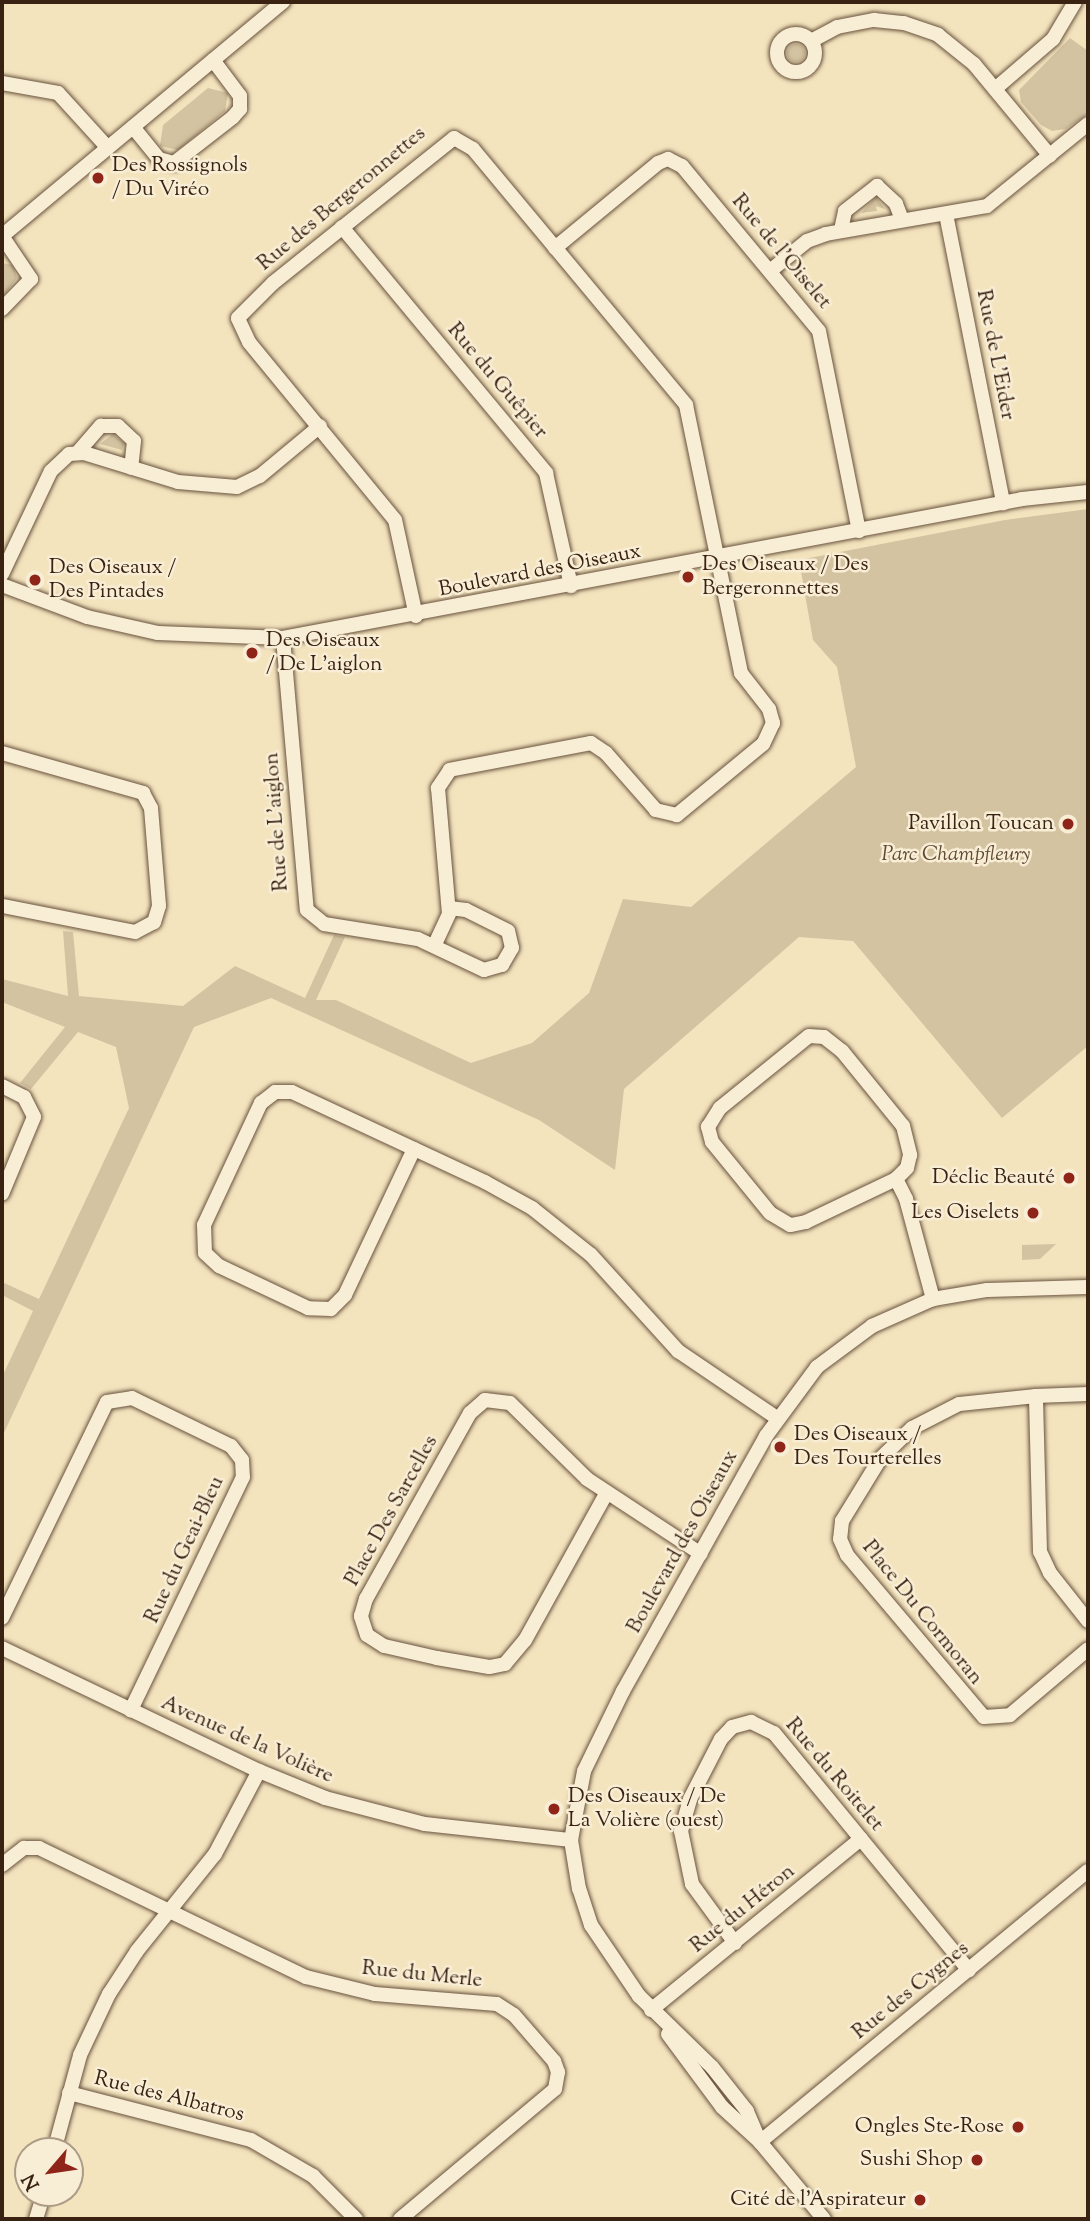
<!DOCTYPE html>
<meta charset="utf-8">
<style>
body{margin:0}
#map{position:relative;width:1090px;height:2221px;overflow:hidden;background:#f4e4be;font-family:"Sorts Mill Goudy",serif}
div>[style]{position:absolute}
[style*='--x']{left:calc(var(--x)*1px);top:calc(var(--y)*1px);width:calc(var(--w)*1px);rotate:calc(var(--a)*1deg)}
.green>*{inset:0;background:#d4c3a1}
.round{border-radius:50%}
.roads{filter:drop-shadow(0 0 2px #68523d) drop-shadow(0 0 2px #68523d)}
.minor>*{height:14px;margin:-7px;padding:0 7px;transform-origin:7px;border-radius:7px;background:#f8edd5}
.minor>.ring{margin:-7px;padding:0;box-sizing:content-box;background:none;border:14px solid #f8edd5;border-radius:50%}
.dots>*{width:19px;height:19px;translate:-50% -50%;box-sizing:border-box;border:4px solid #f8edd5;border-radius:50%}
span{translate:-50% -50%;white-space:nowrap;text-align:center;line-height:1.15;-webkit-text-stroke:5px #f8edd5;paint-order:stroke}
.poi-label{font-size:21px;color:#392212}
.left{translate:0 -50%;text-align:left}
.right{translate:-100% -50%;text-align:right}
.street-label{font-size:21px;color:#392212}
.park-label{font-size:21px;color:#604a36;font-style:italic}
.frame{position:absolute;inset:0;border:4px solid #392212;pointer-events:none}
.north{position:absolute;left:14px;top:2137px;width:70px;height:70px;box-sizing:border-box;background:#f8edd5;border:2px solid #ac9c87;border-radius:50%;rotate:241deg;font-size:19px;font-weight:700;line-height:28px;text-align:center;color:#392212}
.north::after{content:'';display:block;margin:auto;width:24px;height:32px;background:#8f2418;clip-path:polygon(50% 0,100% 100%,50% 72%,0 100%)}
</style>
<div id="map">
<div class="green">
<i style="clip-path:polygon(1070px 38px,1088px 51px,1088px 114px,1065px 129px,1052px 131px,1041px 125px,1021px 102px,1019px 90px)"></i>
<i class="round" style="left:787px;top:44px;width:18px;height:18px"></i>
<i style="clip-path:polygon(208px 88px,228px 93px,225px 111px,178px 150px,160px 146px,163px 125px)"></i>
<i style="clip-path:polygon(876px 197px,885px 209px,876px 206px,877px 211px,861px 213px)"></i>
<i style="clip-path:polygon(2px 263px,13px 265px,17px 278px,2px 297px)"></i>
<i style="clip-path:polygon(113px 434px,124px 443px,122px 450px,100px 444px)"></i>
<i style="clip-path:polygon(1088px 509px,1088px 1046px,1002px 1118px,853px 941px,799px 937px,624px 1089px,615px 1170px,539px 1120px,271px 998px,194px 1027px,2px 1437px,2px 1377px,33px 1311px,2px 1295px,2px 1282px,39px 1299px,129px 1108px,116px 1047px,78px 1032px,31px 1089px,20px 1083px,65px 1027px,2px 1002px,2px 979px,68px 996px,63px 931px,73px 932px,79px 996px,183px 1006px,235px 966px,305px 998px,334px 935px,345px 937px,316px 1000px,336px 1000px,471px 1063px,532px 1043px,589px 993px,623px 899px,691px 907px,856px 767px,837px 667px,813px 640px,799px 560px,1005px 520px)"></i>
<i style="clip-path:polygon(1056px 1244px,1040px 1259px,1022px 1260px,1022px 1245px)"></i>
</div>
<div class="roads">
<div class="minor">
<i class="ring" style="left:777px;top:34px;width:24px;height:24px"></i>
<i style="--x:811;--y:41;--w:30;--a:-28"></i>
<i style="--x:837;--y:27;--w:38;--a:-11"></i>
<i style="--x:874;--y:20;--w:30;--a:6"></i>
<i style="--x:904;--y:23;--w:36;--a:19"></i>
<i style="--x:938;--y:35;--w:46;--a:38.9"></i>
<i style="--x:974;--y:64;--w:119;--a:50.4"></i>
<i style="--x:2;--y:83;--w:57;--a:10.1"></i>
<i style="--x:58;--y:93;--w:74;--a:47.7"></i>
<i style="--x:995;--y:89;--w:77;--a:-40.8"></i>
<i style="--x:1053;--y:39;--w:43;--a:-59.3"></i>
<i style="--x:133;--y:127;--w:41;--a:50.9"></i>
<i style="--x:159;--y:159;--w:16;--a:15"></i>
<i style="--x:174;--y:163;--w:75;--a:-37.9"></i>
<i style="--x:233;--y:117;--w:11;--a:-49"></i>
<i style="--x:240;--y:109;--w:13;--a:-90"></i>
<i style="--x:240;--y:96;--w:45;--a:-126.9"></i>
<i style="--x:946;--y:214;--w:295;--a:78.8"></i>
<i style="--x:342;--y:227;--w:320;--a:50.3"></i>
<i style="--x:546;--y:473;--w:116;--a:77.5"></i>
<i style="--x:841;--y:230;--w:19;--a:-78"></i>
<i style="--x:845;--y:211;--w:41;--a:-38"></i>
<i style="--x:877;--y:186;--w:26;--a:43"></i>
<i style="--x:896;--y:204;--w:17;--a:69"></i>
<i style="--x:2;--y:236;--w:366;--a:-39.8"></i>
<i style="--x:2;--y:236;--w:52;--a:56"></i>
<i style="--x:31;--y:279;--w:42;--a:134"></i>
<i style="--x:555;--y:248;--w:134;--a:-39.5"></i>
<i style="--x:658;--y:163;--w:11;--a:-22"></i>
<i style="--x:668;--y:159;--w:16;--a:27"></i>
<i style="--x:682;--y:166;--w:214;--a:50.3"></i>
<i style="--x:819;--y:331;--w:204;--a:78.7"></i>
<i style="--x:770;--y:271;--w:48;--a:-39"></i>
<i style="--x:807;--y:241;--w:20;--a:-20"></i>
<i style="--x:826;--y:234;--w:163;--a:-9.9"></i>
<i style="--x:987;--y:206;--w:130;--a:-39.1"></i>
<i style="--x:78;--y:452;--w:35;--a:-49"></i>
<i style="--x:101;--y:426;--w:17;--a:0"></i>
<i style="--x:118;--y:426;--w:22;--a:43"></i>
<i style="--x:134;--y:441;--w:27;--a:96"></i>
<i style="--x:2;--y:574;--w:114;--a:-64.6"></i>
<i style="--x:51;--y:471;--w:25;--a:-43"></i>
<i style="--x:69;--y:454;--w:15;--a:-4"></i>
<i style="--x:84;--y:453;--w:98;--a:17.1"></i>
<i style="--x:178;--y:482;--w:59;--a:4.8"></i>
<i style="--x:237;--y:487;--w:25;--a:-26"></i>
<i style="--x:260;--y:476;--w:78;--a:-39.8"></i>
<i style="--x:2;--y:585;--w:91;--a:20.6"></i>
<i style="--x:87;--y:617;--w:73;--a:12.7"></i>
<i style="--x:158;--y:633;--w:125;--a:2.3"></i>
<i style="--x:283;--y:638;--w:752;--a:-10.65"></i>
<i style="--x:1022;--y:499;--w:66;--a:-6.1"></i>
<i style="--x:416;--y:616;--w:98;--a:-102.3"></i>
<i style="--x:395;--y:520;--w:230;--a:-129.4"></i>
<i style="--x:249;--y:342;--w:26;--a:-115"></i>
<i style="--x:238;--y:318;--w:49;--a:-45"></i>
<i style="--x:273;--y:283;--w:232;--a:-38.7"></i>
<i style="--x:454;--y:138;--w:22;--a:30"></i>
<i style="--x:473;--y:149;--w:333;--a:50.2"></i>
<i style="--x:686;--y:405;--w:274;--a:78.4"></i>
<i style="--x:741;--y:673;--w:46;--a:52.1"></i>
<i style="--x:769;--y:709;--w:15;--a:74"></i>
<i style="--x:773;--y:723;--w:23;--a:115"></i>
<i style="--x:763;--y:744;--w:112;--a:140.5"></i>
<i style="--x:677;--y:815;--w:22;--a:-167"></i>
<i style="--x:656;--y:810;--w:76;--a:-131.3"></i>
<i style="--x:606;--y:753;--w:18;--a:-146"></i>
<i style="--x:591;--y:743;--w:144;--a:169.2"></i>
<i style="--x:450;--y:770;--w:22;--a:124"></i>
<i style="--x:438;--y:788;--w:126;--a:85"></i>
<i style="--x:449;--y:914;--w:35;--a:115"></i>
<i style="--x:283;--y:638;--w:273;--a:85"></i>
<i style="--x:307;--y:910;--w:22;--a:39"></i>
<i style="--x:324;--y:924;--w:95;--a:9.1"></i>
<i style="--x:418;--y:939;--w:73;--a:25.2"></i>
<i style="--x:484;--y:970;--w:19;--a:-16"></i>
<i style="--x:502;--y:965;--w:20;--a:-60"></i>
<i style="--x:512;--y:948;--w:17;--a:-103"></i>
<i style="--x:508;--y:931;--w:47;--a:-153.4"></i>
<i style="--x:466;--y:910;--w:17;--a:-173"></i>
<i style="--x:2;--y:753;--w:147;--a:15.8"></i>
<i style="--x:143;--y:793;--w:17;--a:62"></i>
<i style="--x:151;--y:808;--w:98;--a:85.3"></i>
<i style="--x:159;--y:906;--w:17;--a:107"></i>
<i style="--x:154;--y:922;--w:21;--a:152"></i>
<i style="--x:135;--y:932;--w:136;--a:-168.9"></i>
<i style="--x:809;--y:1036;--w:15;--a:4"></i>
<i style="--x:824;--y:1037;--w:23;--a:38"></i>
<i style="--x:842;--y:1051;--w:97;--a:50.9"></i>
<i style="--x:903;--y:1126;--w:30;--a:76"></i>
<i style="--x:910;--y:1155;--w:13;--a:103"></i>
<i style="--x:907;--y:1168;--w:16;--a:135"></i>
<i style="--x:896;--y:1179;--w:100;--a:154.5"></i>
<i style="--x:806;--y:1222;--w:16;--a:169"></i>
<i style="--x:790;--y:1225;--w:23;--a:-149"></i>
<i style="--x:770;--y:1213;--w:92;--a:-129.2"></i>
<i style="--x:712;--y:1142;--w:16;--a:-105"></i>
<i style="--x:708;--y:1127;--w:22;--a:-58"></i>
<i style="--x:720;--y:1108;--w:114;--a:-39"></i>
<i style="--x:2;--y:1086;--w:25;--a:27"></i>
<i style="--x:24;--y:1097;--w:22;--a:63"></i>
<i style="--x:34;--y:1117;--w:83;--a:112.6"></i>
<i style="--x:414;--y:1149;--w:161;--a:115.3"></i>
<i style="--x:345;--y:1295;--w:20;--a:135"></i>
<i style="--x:331;--y:1309;--w:23;--a:-178"></i>
<i style="--x:308;--y:1308;--w:98;--a:-154.7"></i>
<i style="--x:219;--y:1266;--w:19;--a:-137"></i>
<i style="--x:205;--y:1253;--w:28;--a:-92"></i>
<i style="--x:204;--y:1225;--w:135;--a:-65"></i>
<i style="--x:261;--y:1103;--w:18;--a:-38"></i>
<i style="--x:275;--y:1092;--w:17;--a:0"></i>
<i style="--x:292;--y:1092;--w:213;--a:25"></i>
<i style="--x:485;--y:1182;--w:54;--a:29"></i>
<i style="--x:532;--y:1208;--w:75;--a:38.5"></i>
<i style="--x:591;--y:1255;--w:130;--a:47.8"></i>
<i style="--x:678;--y:1351;--w:120;--a:34.1"></i>
<i style="--x:896;--y:1179;--w:22;--a:63"></i>
<i style="--x:906;--y:1199;--w:104;--a:74.9"></i>
<i style="--x:1036;--y:1396;--w:52;--a:-2.2"></i>
<i style="--x:606;--y:1494;--w:167;--a:119"></i>
<i style="--x:525;--y:1640;--w:31;--a:130"></i>
<i style="--x:505;--y:1664;--w:16;--a:169"></i>
<i style="--x:489;--y:1667;--w:53;--a:-170.2"></i>
<i style="--x:437;--y:1658;--w:54;--a:-167.2"></i>
<i style="--x:384;--y:1646;--w:20;--a:-147"></i>
<i style="--x:367;--y:1635;--w:20;--a:-108"></i>
<i style="--x:361;--y:1616;--w:18;--a:-74"></i>
<i style="--x:366;--y:1599;--w:213;--a:-60.8"></i>
<i style="--x:470;--y:1413;--w:20;--a:-41"></i>
<i style="--x:485;--y:1400;--w:25;--a:7"></i>
<i style="--x:510;--y:1403;--w:108;--a:44.6"></i>
<i style="--x:587;--y:1479;--w:136;--a:33.3"></i>
<i style="--x:2;--y:1618;--w:240;--a:-64.1"></i>
<i style="--x:107;--y:1402;--w:25;--a:-9"></i>
<i style="--x:132;--y:1398;--w:110;--a:25.9"></i>
<i style="--x:231;--y:1446;--w:18;--a:52"></i>
<i style="--x:242;--y:1460;--w:17;--a:87"></i>
<i style="--x:243;--y:1477;--w:259;--a:115.7"></i>
<i style="--x:1088;--y:1621;--w:61;--a:-128.4"></i>
<i style="--x:1050;--y:1573;--w:23;--a:-115"></i>
<i style="--x:1040;--y:1552;--w:156;--a:-91.5"></i>
<i style="--x:1036;--y:1396;--w:77;--a:174.1"></i>
<i style="--x:959;--y:1404;--w:53;--a:152.9"></i>
<i style="--x:912;--y:1428;--w:45;--a:135.9"></i>
<i style="--x:880;--y:1459;--w:73;--a:121.5"></i>
<i style="--x:842;--y:1521;--w:18;--a:96"></i>
<i style="--x:840;--y:1539;--w:17;--a:66"></i>
<i style="--x:847;--y:1555;--w:212;--a:49.8"></i>
<i style="--x:984;--y:1717;--w:26;--a:-4"></i>
<i style="--x:1010;--y:1715;--w:102;--a:-40.2"></i>
<i style="--x:2;--y:1648;--w:285;--a:25.6"></i>
<i style="--x:259;--y:1771;--w:71;--a:22.2"></i>
<i style="--x:325;--y:1798;--w:103;--a:14.6"></i>
<i style="--x:425;--y:1824;--w:147;--a:6.3"></i>
<i style="--x:2;--y:1865;--w:28;--a:-38"></i>
<i style="--x:24;--y:1848;--w:15;--a:0"></i>
<i style="--x:39;--y:1848;--w:297;--a:25.8"></i>
<i style="--x:306;--y:1977;--w:71;--a:13.8"></i>
<i style="--x:375;--y:1994;--w:122;--a:4.7"></i>
<i style="--x:497;--y:2004;--w:20;--a:33"></i>
<i style="--x:514;--y:2015;--w:61;--a:49"></i>
<i style="--x:554;--y:2061;--w:12;--a:70"></i>
<i style="--x:558;--y:2072;--w:17;--a:100"></i>
<i style="--x:555;--y:2089;--w:202;--a:140"></i>
<i style="--x:735;--y:1943;--w:73;--a:-126.1"></i>
<i style="--x:692;--y:1884;--w:54;--a:-101.7"></i>
<i style="--x:681;--y:1831;--w:33;--a:-74"></i>
<i style="--x:690;--y:1799;--w:68;--a:-62.7"></i>
<i style="--x:721;--y:1739;--w:16;--a:-47"></i>
<i style="--x:732;--y:1727;--w:20;--a:-15"></i>
<i style="--x:751;--y:1722;--w:25;--a:26"></i>
<i style="--x:774;--y:1733;--w:307;--a:50.6"></i>
<i style="--x:651;--y:2010;--w:271;--a:-39.2"></i>
<i style="--x:668;--y:2034;--w:91;--a:53.5"></i>
<i style="--x:722;--y:2107;--w:52;--a:42.6"></i>
<i style="--x:760;--y:2142;--w:100;--a:50.3"></i>
<i style="--x:69;--y:2093;--w:188;--a:14.5"></i>
<i style="--x:251;--y:2140;--w:72;--a:30.1"></i>
<i style="--x:313;--y:2176;--w:61;--a:45"></i>
<i style="--x:760;--y:2142;--w:34;--a:-113"></i>
<i style="--x:747;--y:2111;--w:56;--a:-128.5"></i>
<i style="--x:712;--y:2067;--w:102;--a:-135.8"></i>
<i style="--x:639;--y:1996;--w:86;--a:-124.1"></i>
<i style="--x:591;--y:1925;--w:38;--a:-108"></i>
<i style="--x:579;--y:1889;--w:50;--a:-99.3"></i>
<i style="--x:571;--y:1840;--w:70;--a:-79.3"></i>
<i style="--x:584;--y:1771;--w:89;--a:-64"></i>
<i style="--x:623;--y:1691;--w:292;--a:-60.7"></i>
<i style="--x:766;--y:1436;--w:86;--a:-53.5"></i>
<i style="--x:817;--y:1367;--w:69;--a:-36.7"></i>
<i style="--x:872;--y:1326;--w:67;--a:-23.9"></i>
<i style="--x:933;--y:1299;--w:55;--a:-9.5"></i>
<i style="--x:987;--y:1290;--w:101;--a:-1.7"></i>
<i style="--x:760;--y:2142;--w:425;--a:-39.6"></i>
<i style="--x:54;--y:2151;--w:99;--a:-74.8"></i>
<i style="--x:80;--y:2055;--w:68;--a:-64.6"></i>
<i style="--x:109;--y:1994;--w:51;--a:-56.9"></i>
<i style="--x:137;--y:1951;--w:124;--a:-51.2"></i>
<i style="--x:215;--y:1854;--w:94;--a:-62.1"></i>
<i style="--x:36;--y:2219;--w:27;--a:-73"></i>
</div>
</div>
<div class="dots">
<i style="left:98px;top:178px;background:#8f2418"></i>
<i style="left:688px;top:577px;background:#8f2418"></i>
<i style="left:35px;top:580px;background:#8f2418"></i>
<i style="left:252px;top:653px;background:#8f2418"></i>
<i style="left:1068px;top:824px;background:#8f2418"></i>
<i style="left:1069px;top:1178px;background:#8f2418"></i>
<i style="left:1033px;top:1213px;background:#8f2418"></i>
<i style="left:780px;top:1447px;background:#8f2418"></i>
<i style="left:554px;top:1809px;background:#8f2418"></i>
<i style="left:1018px;top:2127px;background:#8f2418"></i>
<i style="left:977px;top:2160px;background:#8f2418"></i>
<i style="left:920px;top:2200px;background:#8f2418"></i>
</div>
<div class="poi-label">
<span class="left" style="left:112px;top:178px">Des Rossignols<br>/ Du Viréo</span>
<span class="left" style="left:702px;top:577px">Des Oiseaux / Des<br>Bergeronnettes</span>
<span class="left" style="left:49px;top:580px">Des Oiseaux /<br>Des Pintades</span>
<span class="left" style="left:266px;top:653px">Des Oiseaux<br>/ De L'aiglon</span>
<span class="right" style="left:1054px;top:824px">Pavillon Toucan</span>
<span class="right" style="left:1055px;top:1178px">Déclic Beauté</span>
<span class="right" style="left:1019px;top:1213px">Les Oiselets</span>
<span class="left" style="left:794px;top:1447px">Des Oiseaux /<br>Des Tourterelles</span>
<span class="left" style="left:568px;top:1809px">Des Oiseaux / De<br>La Volière (ouest)</span>
<span class="right" style="left:1004px;top:2127px">Ongles Ste-Rose</span>
<span class="right" style="left:963px;top:2160px">Sushi Shop</span>
<span class="right" style="left:906px;top:2200px">Cité de l'Aspirateur</span>
</div>
<div class="street-label">
<span style="left:342px;top:199px;rotate:-40deg">Rue des Bergeronnettes</span>
<span style="left:781px;top:252px;rotate:50deg">Rue de l'Oiselet</span>
<span style="left:995px;top:355px;rotate:79deg">Rue de L'Eider</span>
<span style="left:497px;top:381px;rotate:50deg">Rue du Guêpier</span>
<span style="left:540px;top:571px;rotate:-11deg">Boulevard des Oiseaux</span>
<span style="left:277px;top:822px;rotate:-94deg">Rue de L'aiglon</span>
<span style="left:392px;top:1511px;rotate:-61deg">Place Des Sarcelles</span>
<span style="left:683px;top:1542px;rotate:-61deg">Boulevard des Oiseaux</span>
<span style="left:185px;top:1550px;rotate:-65deg">Rue du Geai-Bleu</span>
<span style="left:922px;top:1613px;rotate:51deg">Place Du Cormoran</span>
<span style="left:247px;top:1740px;rotate:24deg">Avenue de la Volière</span>
<span style="left:834px;top:1775px;rotate:50deg">Rue du Roitelet</span>
<span style="left:743px;top:1909px;rotate:-39deg">Rue du Héron</span>
<span style="left:422px;top:1975px;rotate:6deg">Rue du Merle</span>
<span style="left:911px;top:1991px;rotate:-39deg">Rue des Cygnes</span>
<span style="left:169px;top:2097px;rotate:14deg">Rue des Albatros</span>
</div>
<div class="park-label">
<span style="left:956px;top:855px">Parc Champfleury</span>
</div>
<div class="frame"></div>
<div class="north">N</div>
</div>
